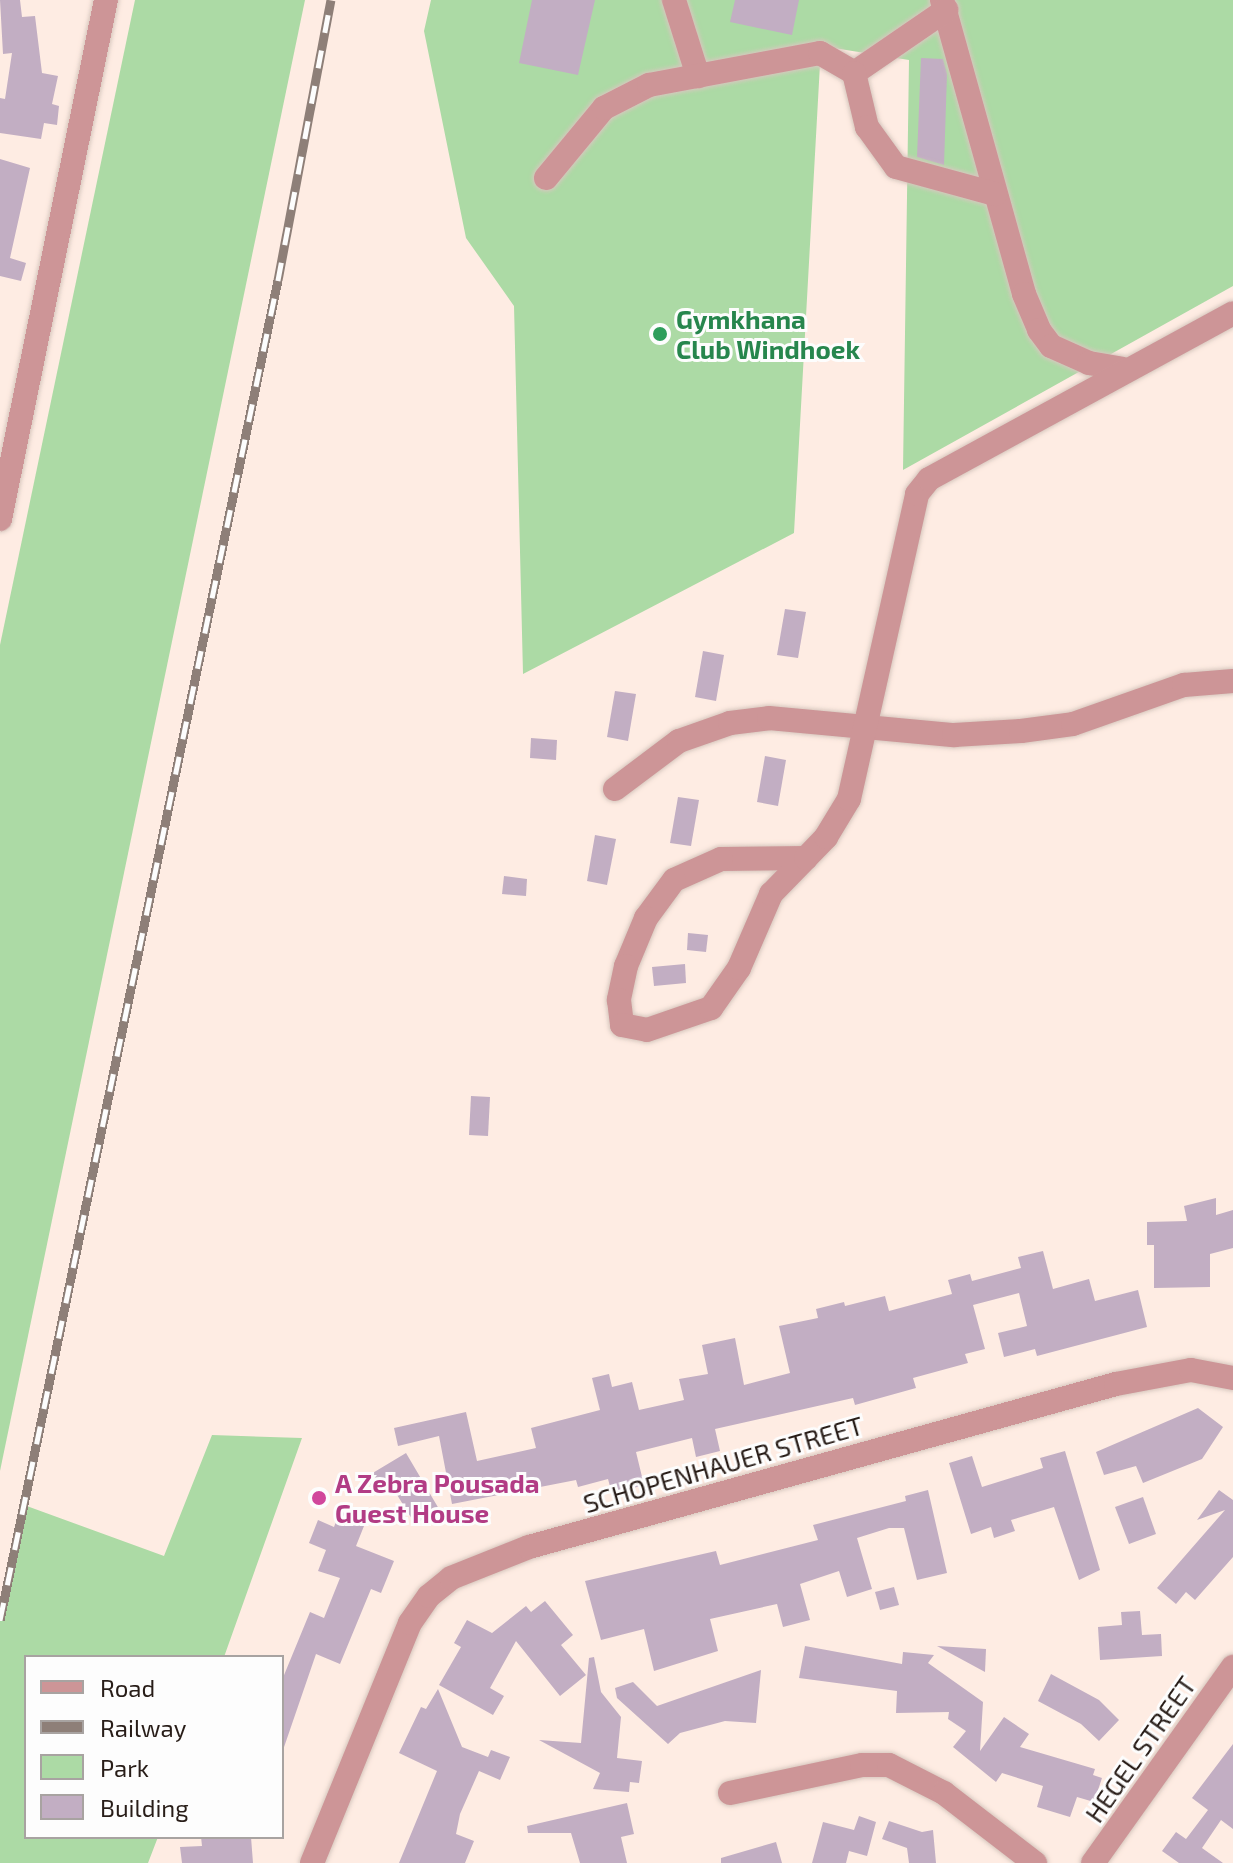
<!DOCTYPE html>
<style>
body{margin:0}
#map{position:relative;width:1233px;height:1863px;overflow:hidden;background:#feece3;font-family:"Exo 2",sans-serif}
div>[style]{position:absolute}
[style*='--x']{left:calc(var(--x)*1px);top:calc(var(--y)*1px);width:calc(var(--w)*1px);rotate:calc(var(--a)*1deg)}
.green>*{inset:0;background:#acdaa5}
.building>*{inset:0;background:#c2aec3}
.roads{filter:drop-shadow(0 0 2px #d7c7be) drop-shadow(0 0 2px #d7c7be)}
.minor>*{height:24px;margin:-12px;padding:0 12px;transform-origin:12px;border-radius:12px;background:#cd9597}
.rail>*{height:9px;margin-top:-4.5px;transform-origin:0;background:repeating-linear-gradient(90deg,#fdfdfd 0 18px,#8e7f78 0 36px);box-sizing:border-box;border-block:2px solid #8e7f78}
.dots>*{width:22px;height:22px;translate:-50% -50%;box-sizing:border-box;border:4px solid #fdfdfd;border-radius:50%}
span{translate:-50% -50%;white-space:nowrap;text-align:center;line-height:1.15;-webkit-text-stroke:6px #fdfdfd;paint-order:stroke}
.leisure-label{font-size:26px;color:#27864d;font-weight:700}
.left{translate:0 -50%;text-align:left}
.street-label{font-size:26px;color:#281d18}
.hotel-label{font-size:26px;color:#b23c85;font-weight:700}
.legend{position:absolute;left:24px;top:1655px;width:260px;height:184px;box-sizing:border-box;background:#fdfdfd;border:2px solid #a8a3a1;margin:0;padding:10px 14px;list-style:none;font-size:24px;color:#281d18}
.legend li{display:flex;align-items:center;gap:16px;height:40px}
.legend b{width:40px;border:2px solid #a8a3a1}
</style>
<div id="map">
<div class="green">
<i style="clip-path:polygon(135px 0,305px 0,0 1471px,0 645px)"></i>
<i style="clip-path:polygon(431px 0,1233px 0,1233px 286px,903px 470px,909px 60px,821px 46px,794px 533px,523px 674px,514px 306px,466px 238px,424px 31px)"></i>
<i style="clip-path:polygon(212px 1435px,302px 1438px,224px 1657px,26px 1657px,26px 1837px,158px 1837px,148px 1863px,0 1863px,0 1618px,24px 1505px,164px 1556px)"></i>
</div>
<div class="building">
<i style="clip-path:polygon(0 0,20px 0,22px 17px,35px 16px,42px 73px,58px 76px,52px 104px,59px 106px,57px 125px,44px 123px,41px 139px,0 133px,0 98px,5px 99px,12px 53px,3px 54px)"></i>
<i style="clip-path:polygon(532px 0,595px 0,578px 75px,519px 63px)"></i>
<i style="clip-path:polygon(735px 0,799px 0,792px 35px,730px 22px)"></i>
<i style="clip-path:polygon(921px 58px,943px 59px,947px 74px,944px 165px,917px 157px)"></i>
<i style="clip-path:polygon(0 159px,30px 168px,10px 258px,26px 263px,21px 281px,0 276px)"></i>
<i style="clip-path:polygon(785px 609px,806px 612px,798px 658px,777px 655px)"></i>
<i style="clip-path:polygon(703px 651px,724px 655px,716px 701px,695px 697px)"></i>
<i style="clip-path:polygon(615px 691px,636px 694px,628px 741px,607px 737px)"></i>
<i style="clip-path:polygon(531px 738px,557px 740px,556px 760px,530px 758px)"></i>
<i style="clip-path:polygon(765px 756px,786px 760px,778px 806px,757px 802px)"></i>
<i style="clip-path:polygon(678px 797px,699px 800px,691px 846px,670px 843px)"></i>
<i style="clip-path:polygon(595px 835px,616px 839px,607px 885px,587px 881px)"></i>
<i style="clip-path:polygon(504px 876px,527px 879px,526px 896px,502px 894px)"></i>
<i style="clip-path:polygon(688px 933px,708px 935px,706px 952px,687px 950px)"></i>
<i style="clip-path:polygon(685px 964px,686px 983px,654px 986px,652px 967px)"></i>
<i style="clip-path:polygon(471px 1096px,490px 1097px,488px 1136px,469px 1135px)"></i>
<i style="clip-path:polygon(1216px 1198px,1216px 1215px,1233px 1210px,1233px 1248px,1210px 1254px,1210px 1287px,1154px 1288px,1154px 1245px,1147px 1245px,1147px 1222px,1187px 1221px,1184px 1206px)"></i>
<i style="clip-path:polygon(1043px 1251px,1053px 1289px,1089px 1279px,1095px 1301px,1138px 1290px,1147px 1327px,1037px 1356px,1035px 1349px,1004px 1357px,998px 1333px,1027px 1326px,1019px 1293px,973px 1305px,985px 1349px,965px 1354px,968px 1363px,913px 1378px,916px 1388px,855px 1405px,853px 1398px,715px 1429px,720px 1451px,696px 1457px,692px 1438px,636px 1452px,644px 1485px,612px 1494px,608px 1479px,578px 1487px,576px 1480px,452px 1504px,439px 1436px,398px 1446px,394px 1428px,466px 1412px,477px 1461px,536px 1448px,531px 1428px,600px 1410px,592px 1378px,609px 1374px,612px 1387px,632px 1382px,639px 1410px,684px 1400px,679px 1379px,708px 1374px,702px 1345px,735px 1338px,744px 1385px,790px 1373px,779px 1326px,818px 1318px,816px 1309px,844px 1302px,845px 1306px,885px 1296px,889px 1311px,952px 1294px,948px 1280px,970px 1274px,972px 1281px,1021px 1268px,1018px 1257px)"></i>
<i style="clip-path:polygon(1198px 1408px,1223px 1427px,1202px 1459px,1143px 1483px,1136px 1466px,1104px 1475px,1096px 1452px)"></i>
<i style="clip-path:polygon(1065px 1451px,1100px 1570px,1079px 1580px,1054px 1507px,1011px 1520px,1015px 1531px,994px 1538px,991px 1527px,971px 1534px,949px 1463px,972px 1456px,982px 1487px,1043px 1468px,1040px 1458px)"></i>
<i style="clip-path:polygon(406px 1453px,439px 1509px,415px 1524px,391px 1485px,376px 1494px,366px 1477px)"></i>
<i style="clip-path:polygon(928px 1490px,947px 1573px,917px 1580px,904px 1528px,889px 1528px,857px 1538px,872px 1589px,847px 1597px,839px 1571px,800px 1584px,810px 1620px,783px 1627px,777px 1604px,710px 1619px,718px 1651px,654px 1671px,644px 1629px,601px 1640px,585px 1581px,716px 1551px,720px 1565px,818px 1540px,813px 1525px,906px 1501px,905px 1496px)"></i>
<i style="clip-path:polygon(1219px 1490px,1233px 1500px,1233px 1557px,1195px 1600px,1186px 1592px,1176px 1604px,1157px 1588px,1225px 1510px,1197px 1520px)"></i>
<i style="clip-path:polygon(1143px 1497px,1156px 1534px,1129px 1544px,1115px 1507px)"></i>
<i style="clip-path:polygon(340px 1511px,366px 1521px,356px 1546px,394px 1561px,381px 1593px,371px 1589px,340px 1664px,316px 1654px,282px 1753px,282px 1680px,310px 1612px,324px 1618px,340px 1578px,318px 1571px,326px 1550px,309px 1543px,318px 1520px,334px 1527px)"></i>
<i style="clip-path:polygon(894px 1587px,899px 1605px,880px 1610px,875px 1592px)"></i>
<i style="clip-path:polygon(545px 1601px,573px 1635px,561px 1645px,586px 1675px,560px 1696px,516px 1641px,490px 1688px,504px 1696px,493px 1715px,439px 1685px,461px 1647px,454px 1643px,467px 1620px,492px 1633px,526px 1606px,531px 1612px)"></i>
<i style="clip-path:polygon(1140px 1611px,1142px 1635px,1161px 1634px,1162px 1656px,1100px 1660px,1098px 1627px,1122px 1625px,1121px 1612px)"></i>
<i style="clip-path:polygon(805px 1646px,902px 1664px,903px 1652px,934px 1655px,928px 1663px,983px 1702px,980px 1751px,1004px 1717px,1029px 1734px,1020px 1747px,1095px 1769px,1093px 1775px,1102px 1778px,1094px 1802px,1077px 1797px,1070px 1817px,1037px 1807px,1043px 1786px,1002px 1773px,996px 1782px,953px 1747px,966px 1731px,948px 1719px,949px 1712px,896px 1713px,897px 1691px,799px 1678px)"></i>
<i style="clip-path:polygon(937px 1646px,986px 1649px,985px 1672px)"></i>
<i style="clip-path:polygon(594px 1657px,601px 1692px,621px 1717px,617px 1758px,642px 1761px,639px 1783px,630px 1782px,629px 1792px,593px 1789px,600px 1773px,539px 1740px,581px 1743px,589px 1658px)"></i>
<i style="clip-path:polygon(761px 1670px,756px 1723px,725px 1721px,680px 1733px,668px 1744px,617px 1698px,615px 1688px,633px 1682px,657px 1706px)"></i>
<i style="clip-path:polygon(1051px 1674px,1099px 1700px,1119px 1720px,1099px 1741px,1081px 1724px,1038px 1701px)"></i>
<i style="clip-path:polygon(438px 1689px,462px 1747px,488px 1757px,491px 1750px,510px 1757px,500px 1780px,479px 1771px,460px 1814px,456px 1834px,474px 1841px,465px 1863px,399px 1863px,437px 1771px,399px 1753px,421px 1707px,426px 1709px)"></i>
<i style="clip-path:polygon(1233px 1744px,1233px 1829px,1221px 1820px,1202px 1848px,1223px 1863px,1179px 1863px,1162px 1851px,1176px 1832px,1186px 1839px,1208px 1810px,1192px 1798px)"></i>
<i style="clip-path:polygon(627px 1803px,634px 1834px,621px 1837px,627px 1863px,580px 1863px,571px 1833px,528px 1833px,527px 1826px)"></i>
<i style="clip-path:polygon(859px 1816px,876px 1822px,867px 1856px,849px 1851px,846px 1863px,812px 1863px,823px 1822px,854px 1830px)"></i>
<i style="clip-path:polygon(889px 1821px,922px 1832px,933px 1830px,936px 1863px,909px 1863px,907px 1848px,882px 1839px)"></i>
<i style="clip-path:polygon(201px 1837px,251px 1837px,253px 1863px,182px 1863px,180px 1847px,202px 1846px)"></i>
<i style="clip-path:polygon(776px 1842px,782px 1863px,721px 1863px,721px 1858px)"></i>
</div>
<div class="roads">
<div class="minor">
<i style="--x:674;--y:0;--w:80;--a:72.5"></i>
<i style="--x:942;--y:0;--w:305;--a:74.4"></i>
<i style="--x:1024;--y:294;--w:39;--a:67"></i>
<i style="--x:1039;--y:330;--w:20;--a:53"></i>
<i style="--x:1051;--y:346;--w:42;--a:24.1"></i>
<i style="--x:1089;--y:363;--w:34;--a:10"></i>
<i style="--x:854;--y:73;--w:112;--a:-34.4"></i>
<i style="--x:546;--y:178;--w:91;--a:-50.4"></i>
<i style="--x:604;--y:108;--w:51;--a:-27.1"></i>
<i style="--x:649;--y:85;--w:174;--a:-10.6"></i>
<i style="--x:820;--y:53;--w:39;--a:30"></i>
<i style="--x:854;--y:73;--w:56;--a:76.5"></i>
<i style="--x:867;--y:127;--w:49;--a:54.1"></i>
<i style="--x:896;--y:167;--w:103;--a:15.3"></i>
<i style="--x:0;--y:519;--w:530;--a:-78.46"></i>
<i style="--x:615;--y:789;--w:80;--a:-36.9"></i>
<i style="--x:679;--y:741;--w:54;--a:-19.4"></i>
<i style="--x:730;--y:723;--w:39;--a:-7"></i>
<i style="--x:769;--y:718;--w:186;--a:5.3"></i>
<i style="--x:954;--y:735;--w:67;--a:-3.4"></i>
<i style="--x:1021;--y:731;--w:52;--a:-7.7"></i>
<i style="--x:1073;--y:724;--w:118;--a:-19.4"></i>
<i style="--x:1184;--y:685;--w:49;--a:-4.7"></i>
<i style="--x:806;--y:858;--w:85;--a:179.3"></i>
<i style="--x:721;--y:859;--w:51;--a:155.9"></i>
<i style="--x:674;--y:880;--w:47;--a:126.4"></i>
<i style="--x:646;--y:918;--w:52;--a:112.6"></i>
<i style="--x:626;--y:966;--w:35;--a:102"></i>
<i style="--x:619;--y:1000;--w:25;--a:83"></i>
<i style="--x:622;--y:1025;--w:25;--a:11"></i>
<i style="--x:647;--y:1030;--w:68;--a:-19"></i>
<i style="--x:711;--y:1008;--w:49;--a:-55"></i>
<i style="--x:739;--y:968;--w:81;--a:-66.6"></i>
<i style="--x:771;--y:894;--w:50;--a:-45.8"></i>
<i style="--x:806;--y:858;--w:29;--a:-46"></i>
<i style="--x:826;--y:837;--w:44;--a:-58.8"></i>
<i style="--x:849;--y:799;--w:312;--a:-77.4"></i>
<i style="--x:917;--y:494;--w:19;--a:-51"></i>
<i style="--x:929;--y:479;--w:346;--a:-28.6"></i>
<i style="--x:730;--y:1793;--w:135;--a:-12"></i>
<i style="--x:862;--y:1765;--w:27;--a:0"></i>
<i style="--x:889;--y:1765;--w:62;--a:27"></i>
<i style="--x:944;--y:1793;--w:115;--a:37.6"></i>
<i style="--x:312;--y:1863;--w:259;--a:-67.8"></i>
<i style="--x:410;--y:1623;--w:33;--a:-55"></i>
<i style="--x:429;--y:1596;--w:28;--a:-39"></i>
<i style="--x:451;--y:1578;--w:84;--a:-21.7"></i>
<i style="--x:529;--y:1547;--w:609;--a:-15.52"></i>
<i style="--x:1116;--y:1384;--w:76;--a:-10.6"></i>
<i style="--x:1191;--y:1370;--w:43;--a:10.8"></i>
<i style="--x:1093;--y:1863;--w:241;--a:-54.5"></i>
</div>
</div>
<div class="rail">
<i style="--x:0;--y:1620;--w:1369;--a:-78.28"></i>
<i style="--x:278;--y:280;--w:285;--a:-79.3"></i>
</div>
<div class="dots">
<i style="left:660px;top:334px;background:#2e9e5b"></i>
<i style="left:319px;top:1498px;background:#d1479c"></i>
</div>
<div class="leisure-label">
<span class="left" style="left:676px;top:334px">Gymkhana<br>Club Windhoek</span>
</div>
<div class="street-label">
<span style="left:723px;top:1464px;rotate:-16deg">SCHOPENHAUER STREET</span>
<span style="left:1140px;top:1749px;rotate:-55deg">HEGEL STREET</span>
</div>
<div class="hotel-label">
<span class="left" style="left:335px;top:1498px">A Zebra Pousada<br>Guest House</span>
</div>
<ul class="legend">
<li><b style="height:10px;background:#cd9597"></b>Road</li>
<li><b style="height:10px;background:#8e7f78"></b>Railway</li>
<li><b style="height:22px;background:#acdaa5"></b>Park</li>
<li><b style="height:22px;background:#c2aec3"></b>Building</li>
</ul>
</div>
